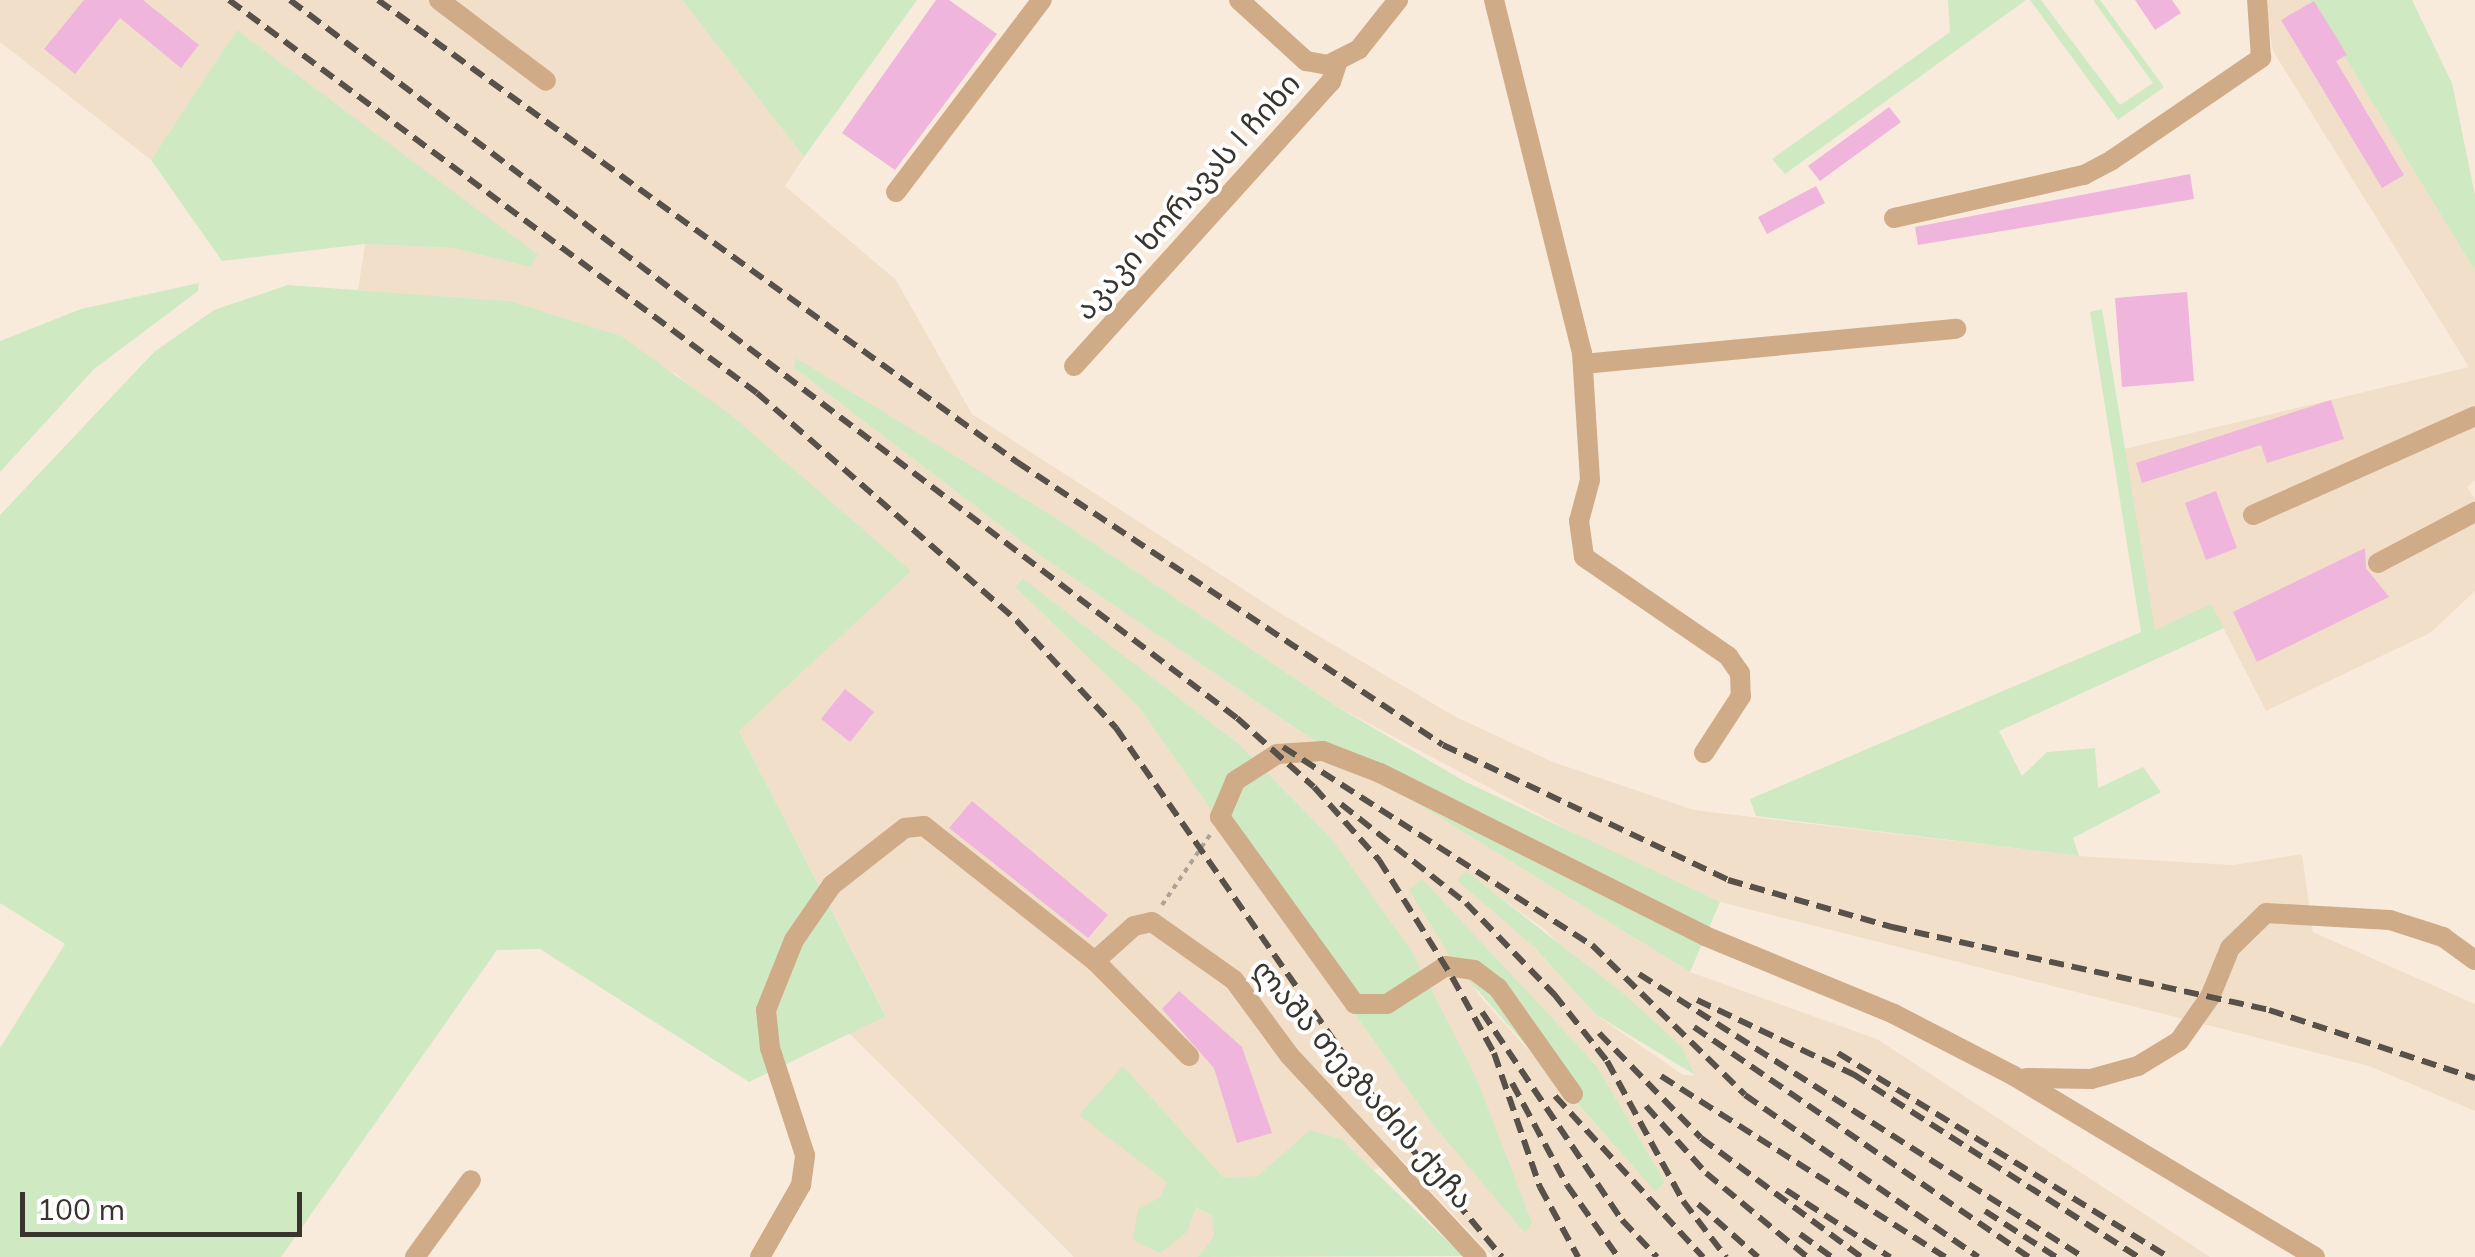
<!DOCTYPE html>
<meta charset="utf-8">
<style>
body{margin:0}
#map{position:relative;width:2475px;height:1257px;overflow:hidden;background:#f9ebdc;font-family:Mulish,"Noto Sans Georgian",sans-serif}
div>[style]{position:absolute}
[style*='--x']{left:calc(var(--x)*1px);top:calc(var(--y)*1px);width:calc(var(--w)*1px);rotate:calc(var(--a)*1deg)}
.built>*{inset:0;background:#f2dfc9}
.green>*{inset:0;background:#cfe9c3}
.building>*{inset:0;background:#efb5dd}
.path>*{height:4px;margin-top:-2px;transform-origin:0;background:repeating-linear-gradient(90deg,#aca296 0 5px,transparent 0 10px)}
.minor>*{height:20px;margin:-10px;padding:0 10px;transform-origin:10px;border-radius:10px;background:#d0ab88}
.rail>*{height:6px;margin-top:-3px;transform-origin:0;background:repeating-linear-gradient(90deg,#58514a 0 15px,transparent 0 23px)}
span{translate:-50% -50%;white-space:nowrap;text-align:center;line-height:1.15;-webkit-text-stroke:8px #fff;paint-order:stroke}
.street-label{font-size:30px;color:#39342e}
.scale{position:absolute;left:20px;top:1192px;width:282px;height:45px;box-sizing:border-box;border:5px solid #39342e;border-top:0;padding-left:12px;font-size:30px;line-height:35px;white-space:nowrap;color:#39342e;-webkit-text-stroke:8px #fff;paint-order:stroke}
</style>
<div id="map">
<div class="built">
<i style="clip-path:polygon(evenodd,0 0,682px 0,804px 157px,785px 186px,896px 280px,972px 414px,1280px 613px,1454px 716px,1553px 762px,1694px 810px,2079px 856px,2233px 865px,2302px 854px,2313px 932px,2475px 1004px,2475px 1111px,2369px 1066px,1720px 902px,1636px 866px,1336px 706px,1059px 520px,796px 359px,793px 367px,1038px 554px,1303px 733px,1690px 972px,1877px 1039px,2210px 1257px,1493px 1257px,1400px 1158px,1371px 1172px,1224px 1178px,1123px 1066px,1167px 1183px,1160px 1197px,1138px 1209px,1195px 1207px,1212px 1216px,1214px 1238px,1197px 1257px,1074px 1257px,848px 1032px,886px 1015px,739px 731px,910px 571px,676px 374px,509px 301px,358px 290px,365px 244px,454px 248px,530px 267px,237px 31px,151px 160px,0 42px,0 0,1021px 578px,1239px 744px,1331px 838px,1525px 1232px,1433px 1125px,1138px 706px,1015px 587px,1021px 578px,0 0,1465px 872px,1544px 929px,1695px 1075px,1683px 1075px,1595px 1014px,1465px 872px,0 0,1421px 880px,1596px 1065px,1665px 1182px,1655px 1190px,1478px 994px,1421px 880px)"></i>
<i style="clip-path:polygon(2264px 0,2310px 0,2475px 271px,2475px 480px,2467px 487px,2475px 499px,2475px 591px,2430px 633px,2266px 711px,2211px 604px,2155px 631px,2120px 450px,2469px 367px,2273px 51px)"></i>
</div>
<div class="green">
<i style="clip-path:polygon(682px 0,917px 0,804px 157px)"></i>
<i style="clip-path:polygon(1948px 0,2026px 0,1785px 174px,1772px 159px,1950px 32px)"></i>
<i style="clip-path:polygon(2030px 0,2041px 0,2120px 105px,2153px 83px,2093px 0,2100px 0,2164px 87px,2118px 120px)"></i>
<i style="clip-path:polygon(2310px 0,2412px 0,2452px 83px,2475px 195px,2475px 271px)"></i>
<i style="clip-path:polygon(237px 30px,538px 255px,530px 267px,454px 248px,365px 244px,222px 261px,151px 160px)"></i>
<i style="clip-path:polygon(199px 283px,198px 291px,94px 369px,0 472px,0 341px,81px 309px)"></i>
<i style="clip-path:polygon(288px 285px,509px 301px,621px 336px,732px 416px,911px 571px,739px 731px,886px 1016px,749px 1082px,540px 949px,497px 950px,281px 1257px,0 1257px,0 1048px,65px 944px,0 903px,0 515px,154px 352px,214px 310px)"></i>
<i style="clip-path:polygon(2102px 309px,2155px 630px,2211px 604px,2224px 628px,1999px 731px,2022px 776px,2047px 752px,2095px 748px,2098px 788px,2143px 767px,2161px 792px,2073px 838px,2079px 856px,1756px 816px,1750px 799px,2141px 632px,2090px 312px)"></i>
<i style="clip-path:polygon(796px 358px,1059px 520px,1336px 706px,1464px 781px,1720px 902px,1690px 972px,1303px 733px,1038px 554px,793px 367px)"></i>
<i style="clip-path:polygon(1022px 578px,1239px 744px,1331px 838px,1412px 952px,1476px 1077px,1532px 1223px,1525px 1233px,1433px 1125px,1138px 706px,1015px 587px)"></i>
<i style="clip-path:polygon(1466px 871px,1625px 995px,1681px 1046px,1695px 1075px,1595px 1014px,1534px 947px,1457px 880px)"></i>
<i style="clip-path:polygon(1422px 879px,1596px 1065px,1665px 1182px,1655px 1191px,1456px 966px,1409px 890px)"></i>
<i style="clip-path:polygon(1123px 1066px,1224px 1178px,1258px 1176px,1310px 1130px,1341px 1139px,1463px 1256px,1197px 1257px,1214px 1237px,1212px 1216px,1196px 1207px,1187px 1232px,1160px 1253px,1133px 1240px,1138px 1209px,1160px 1197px,1167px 1182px,1079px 1115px)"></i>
</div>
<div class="building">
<i style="clip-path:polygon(84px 0,143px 0,199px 45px,181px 68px,120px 18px,75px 74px,44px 49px)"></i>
<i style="clip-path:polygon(936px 0,949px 0,997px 34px,895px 170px,842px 133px)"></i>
<i style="clip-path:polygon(2135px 0,2172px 0,2181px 13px,2155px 30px)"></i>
<i style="clip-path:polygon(2314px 1px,2347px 55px,2336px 61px,2404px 175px,2382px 188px,2281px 20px)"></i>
<i style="clip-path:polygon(1889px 107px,1901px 122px,1820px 181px,1808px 166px)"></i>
<i style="clip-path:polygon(2190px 174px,2194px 199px,1918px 245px,1915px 227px)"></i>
<i style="clip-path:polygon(1816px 186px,1825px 203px,1767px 234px,1758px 217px)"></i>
<i style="clip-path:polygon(2187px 292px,2194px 381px,2122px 387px,2115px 298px)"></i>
<i style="clip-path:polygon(2331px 400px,2344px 439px,2267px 463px,2261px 445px,2142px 483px,2136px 463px)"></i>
<i style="clip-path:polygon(2216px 491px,2237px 548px,2206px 560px,2185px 503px)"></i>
<i style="clip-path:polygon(2365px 548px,2366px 568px,2389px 597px,2257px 662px,2233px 612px)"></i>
<i style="clip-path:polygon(845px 689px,874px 712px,850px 742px,821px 719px)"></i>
<i style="clip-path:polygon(972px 801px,1108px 915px,1088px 938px,949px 828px)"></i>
<i style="clip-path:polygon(1179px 991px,1242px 1047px,1272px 1133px,1237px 1143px,1214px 1068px,1162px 1009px)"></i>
</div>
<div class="path">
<i style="--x:1162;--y:905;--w:85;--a:-55.6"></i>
</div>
<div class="minor">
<i style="--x:439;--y:0;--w:134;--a:37.1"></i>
<i style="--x:1239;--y:0;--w:91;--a:42.3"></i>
<i style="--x:1306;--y:61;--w:22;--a:10"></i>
<i style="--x:1328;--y:65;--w:35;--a:-27"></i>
<i style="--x:1359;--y:49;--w:63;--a:-51.5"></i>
<i style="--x:1494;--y:0;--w:364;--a:76"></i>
<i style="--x:1582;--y:353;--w:127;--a:86.4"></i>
<i style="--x:1590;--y:480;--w:42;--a:105"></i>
<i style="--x:1579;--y:521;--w:36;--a:82"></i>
<i style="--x:1584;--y:557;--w:175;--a:34.5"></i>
<i style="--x:1728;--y:656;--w:21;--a:55"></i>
<i style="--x:1740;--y:673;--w:23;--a:88"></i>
<i style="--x:1741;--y:696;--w:68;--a:123"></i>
<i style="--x:896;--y:192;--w:241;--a:-52.8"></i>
<i style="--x:1894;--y:218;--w:195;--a:-12.8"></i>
<i style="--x:2084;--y:175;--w:32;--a:-28"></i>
<i style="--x:2112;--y:160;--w:181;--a:-34.4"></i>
<i style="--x:2261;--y:58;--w:58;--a:-93.9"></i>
<i style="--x:1583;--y:364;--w:375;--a:-5.4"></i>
<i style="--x:1074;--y:366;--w:383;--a:-47.9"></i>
<i style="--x:1331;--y:82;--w:20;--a:-72"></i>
<i style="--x:2253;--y:515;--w:243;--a:-24"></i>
<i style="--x:2378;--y:563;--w:110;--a:-27.7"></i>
<i style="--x:1095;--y:961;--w:52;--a:-41.9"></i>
<i style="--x:1134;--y:926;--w:18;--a:-13"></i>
<i style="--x:1152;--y:922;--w:100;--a:35.3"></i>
<i style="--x:1234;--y:980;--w:93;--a:53.7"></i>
<i style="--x:1289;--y:1055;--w:276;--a:47.1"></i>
<i style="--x:2026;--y:1078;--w:65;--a:0.9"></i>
<i style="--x:2091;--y:1079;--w:49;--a:-15.5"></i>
<i style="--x:2138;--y:1066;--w:48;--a:-31.4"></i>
<i style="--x:2179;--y:1041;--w:54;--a:-54.8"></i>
<i style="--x:2210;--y:997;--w:53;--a:-67.8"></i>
<i style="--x:2230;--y:948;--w:50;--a:-44.2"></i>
<i style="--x:2266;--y:913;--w:124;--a:3.2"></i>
<i style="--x:2390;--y:920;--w:56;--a:17.8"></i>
<i style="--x:2443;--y:937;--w:39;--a:36"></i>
<i style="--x:1573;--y:1094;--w:130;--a:-125.3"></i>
<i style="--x:1498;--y:988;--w:30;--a:-143"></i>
<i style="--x:1474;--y:970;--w:28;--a:-172"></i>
<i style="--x:1446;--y:966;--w:70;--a:147.2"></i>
<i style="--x:1387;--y:1004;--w:32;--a:180"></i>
<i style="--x:1355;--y:1004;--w:231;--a:-125.8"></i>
<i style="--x:1220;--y:817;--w:39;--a:-67"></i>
<i style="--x:1235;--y:781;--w:50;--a:-32.7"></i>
<i style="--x:1277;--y:754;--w:46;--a:-3.7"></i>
<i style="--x:1323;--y:751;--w:61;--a:21.1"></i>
<i style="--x:1380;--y:773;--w:364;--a:26.6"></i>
<i style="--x:1705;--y:936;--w:204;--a:22.4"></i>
<i style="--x:1894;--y:1014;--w:135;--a:27.3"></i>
<i style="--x:2014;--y:1076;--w:351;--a:31"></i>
<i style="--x:415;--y:1257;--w:95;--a:-54"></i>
<i style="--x:760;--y:1257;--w:83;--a:-60.3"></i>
<i style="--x:801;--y:1185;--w:30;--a:-82"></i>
<i style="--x:805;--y:1155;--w:113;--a:-108.1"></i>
<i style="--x:770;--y:1048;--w:38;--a:-96"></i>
<i style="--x:766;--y:1010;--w:75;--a:-68.2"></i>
<i style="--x:794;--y:940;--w:67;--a:-55.4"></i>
<i style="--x:832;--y:885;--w:93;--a:-38"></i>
<i style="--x:905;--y:828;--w:19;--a:-6"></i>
<i style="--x:924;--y:826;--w:218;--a:38.3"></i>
<i style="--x:1095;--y:961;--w:134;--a:45.3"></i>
</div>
<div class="rail">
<i style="--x:229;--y:0;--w:658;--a:36.66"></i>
<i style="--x:757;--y:393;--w:346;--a:41.2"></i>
<i style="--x:1017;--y:621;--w:146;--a:47.2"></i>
<i style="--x:1116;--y:728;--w:491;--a:55.1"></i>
<i style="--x:1397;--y:1131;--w:164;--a:50.2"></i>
<i style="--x:290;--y:0;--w:1188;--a:37.17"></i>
<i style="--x:1237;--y:718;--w:103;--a:41.9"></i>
<i style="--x:1314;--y:787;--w:98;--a:48.3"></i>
<i style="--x:1379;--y:860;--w:138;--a:58"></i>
<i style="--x:1452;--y:977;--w:87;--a:61.1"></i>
<i style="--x:1494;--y:1053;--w:142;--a:71.1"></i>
<i style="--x:1540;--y:1187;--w:80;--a:61.5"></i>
<i style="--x:378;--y:0;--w:789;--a:35.87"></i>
<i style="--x:1017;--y:462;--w:511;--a:33.6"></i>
<i style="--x:1443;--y:745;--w:315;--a:25.3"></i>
<i style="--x:1728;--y:880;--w:171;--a:16"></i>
<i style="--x:1892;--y:927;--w:386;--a:12.4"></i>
<i style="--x:2269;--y:1010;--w:217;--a:18.3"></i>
<i style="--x:1283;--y:747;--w:367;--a:32.7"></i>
<i style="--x:1592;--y:945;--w:214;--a:44.4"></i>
<i style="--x:1745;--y:1095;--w:284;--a:34.8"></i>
<i style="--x:1341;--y:804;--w:159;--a:38.4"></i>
<i style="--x:1466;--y:903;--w:127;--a:46"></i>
<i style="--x:1554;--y:994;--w:85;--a:51.7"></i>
<i style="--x:1607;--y:1061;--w:159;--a:61.5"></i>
<i style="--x:1683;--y:1201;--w:71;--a:52.5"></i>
<i style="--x:1639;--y:974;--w:527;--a:32.51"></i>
<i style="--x:1697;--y:1000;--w:173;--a:25.4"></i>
<i style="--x:1853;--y:1074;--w:339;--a:32.7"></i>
<i style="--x:1482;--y:1012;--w:251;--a:56.1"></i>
<i style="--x:1622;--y:1220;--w:51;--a:46.6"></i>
<i style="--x:1694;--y:1027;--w:406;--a:34.5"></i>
<i style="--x:1599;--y:1033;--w:146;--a:45.8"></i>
<i style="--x:1701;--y:1138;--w:199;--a:36.6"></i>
<i style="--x:1838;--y:1053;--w:388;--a:31.7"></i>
<i style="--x:1661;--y:1076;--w:337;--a:32.5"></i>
<i style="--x:1512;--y:1083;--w:116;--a:61.7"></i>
<i style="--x:1567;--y:1185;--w:88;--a:54.7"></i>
<i style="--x:1555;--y:1096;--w:219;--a:47.4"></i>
<i style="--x:1646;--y:1106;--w:90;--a:48.2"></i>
<i style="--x:1706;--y:1173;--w:131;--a:39.7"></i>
<i style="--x:1786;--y:1190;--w:124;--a:32.8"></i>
<i style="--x:1698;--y:1204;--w:80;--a:41.5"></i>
<i style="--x:1985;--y:1211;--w:85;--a:32.9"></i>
<i style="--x:1800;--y:1234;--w:39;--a:36"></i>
</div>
<div class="street-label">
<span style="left:1187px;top:196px;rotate:-48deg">აკაკი ხორავას I ჩიხი</span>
<span style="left:1363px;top:1084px;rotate:49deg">ლაშა თევზაძის ქუჩა</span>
</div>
<div class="scale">100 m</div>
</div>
